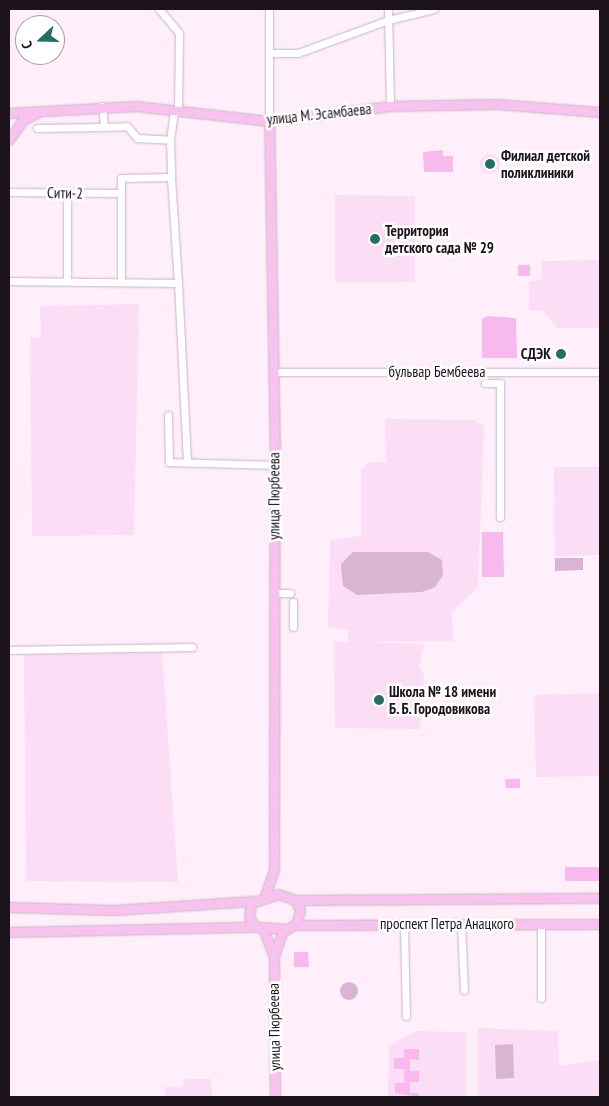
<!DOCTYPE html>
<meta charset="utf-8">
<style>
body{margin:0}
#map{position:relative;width:609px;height:1106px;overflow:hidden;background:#feeffb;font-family:"PT Sans Narrow",sans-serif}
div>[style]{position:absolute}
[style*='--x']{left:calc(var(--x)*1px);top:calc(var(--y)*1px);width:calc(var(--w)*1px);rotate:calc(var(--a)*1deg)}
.built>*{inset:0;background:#fbddf5}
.round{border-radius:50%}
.green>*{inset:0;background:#dab4d3}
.building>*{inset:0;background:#f8b9ed}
.roads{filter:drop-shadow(0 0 1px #cab3c6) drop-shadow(0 0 1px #cab3c6)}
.minor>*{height:7px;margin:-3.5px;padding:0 3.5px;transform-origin:3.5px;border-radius:3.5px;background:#fff}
.major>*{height:9px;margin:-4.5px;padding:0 4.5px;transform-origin:4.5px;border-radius:4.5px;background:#f8c2ef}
.dots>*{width:14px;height:14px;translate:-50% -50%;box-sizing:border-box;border:2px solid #fff;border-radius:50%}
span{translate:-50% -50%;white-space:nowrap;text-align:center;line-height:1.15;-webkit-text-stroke:5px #fff;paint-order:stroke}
.street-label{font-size:15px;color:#1c141a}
.poi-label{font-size:15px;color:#1c141a;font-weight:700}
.left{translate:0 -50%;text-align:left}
.right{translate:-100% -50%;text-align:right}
.frame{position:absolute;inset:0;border:10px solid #1c141a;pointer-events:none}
.north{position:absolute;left:15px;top:15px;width:50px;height:50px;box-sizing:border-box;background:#fff;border:1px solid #a4a1a3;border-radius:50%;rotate:249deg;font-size:14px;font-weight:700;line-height:20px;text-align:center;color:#1c141a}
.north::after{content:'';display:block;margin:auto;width:18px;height:22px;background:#266d63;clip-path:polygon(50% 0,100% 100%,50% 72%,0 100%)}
</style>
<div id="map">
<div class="built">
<i class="round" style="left:480px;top:154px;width:20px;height:20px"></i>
<i style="clip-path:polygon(335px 195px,415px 196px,415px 282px,335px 282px)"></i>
<i style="clip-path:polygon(600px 260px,600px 328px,557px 328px,543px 311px,529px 310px,529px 281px,542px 280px,542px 261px)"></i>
<i style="clip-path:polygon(139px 304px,134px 535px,32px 536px,30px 338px,41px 338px,40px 306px)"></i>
<i style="clip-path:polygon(385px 419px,475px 420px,484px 426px,478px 587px,451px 613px,454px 641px,365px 642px,424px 644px,419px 667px,424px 675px,420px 729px,335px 728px,334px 641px,348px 642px,348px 630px,328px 627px,330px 540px,361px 536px,361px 469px,370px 462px,386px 462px)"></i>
<i style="clip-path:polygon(554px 467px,600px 467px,600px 555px,555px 556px)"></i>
<i style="clip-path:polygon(162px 653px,178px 882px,26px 881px,24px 655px)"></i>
<i style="clip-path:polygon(600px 693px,600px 776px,536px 777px,534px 695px)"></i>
<i style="clip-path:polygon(478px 1028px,558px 1031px,559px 1066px,600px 1060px,600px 1097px,478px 1097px)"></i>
<i style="clip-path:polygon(415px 1031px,466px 1032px,466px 1097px,388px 1097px,389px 1046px)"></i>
<i style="clip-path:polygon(183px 1079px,211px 1079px,212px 1097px,165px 1097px,165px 1087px,183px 1087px)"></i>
</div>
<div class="green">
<i style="clip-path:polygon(353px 552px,428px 552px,442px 560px,443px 575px,435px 587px,422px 592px,357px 595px,343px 586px,342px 576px,341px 564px)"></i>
<i style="clip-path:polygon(555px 558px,583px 558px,583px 570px,555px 571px)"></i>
<i class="round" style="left:340px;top:982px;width:18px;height:18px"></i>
<i style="clip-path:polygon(513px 1044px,514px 1078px,496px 1079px,495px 1045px)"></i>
</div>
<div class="building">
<i style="clip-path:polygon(443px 150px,443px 156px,453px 156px,453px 172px,424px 172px,423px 152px)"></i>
<i style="clip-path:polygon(518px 265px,530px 265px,530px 276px,518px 276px)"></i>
<i style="clip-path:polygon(487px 316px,516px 318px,517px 358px,482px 358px,482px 319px)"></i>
<i style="clip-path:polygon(482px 532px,503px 532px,504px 577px,482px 577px)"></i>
<i style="clip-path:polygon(505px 779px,520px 779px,520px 788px,506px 788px)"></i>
<i style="clip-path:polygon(565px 867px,600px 867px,600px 881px,565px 881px)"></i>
<i style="clip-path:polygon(294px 952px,308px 952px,309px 967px,294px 967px)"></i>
<i style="clip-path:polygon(404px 1049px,419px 1049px,419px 1060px,410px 1059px,410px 1071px,419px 1071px,419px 1082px,410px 1082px,410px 1093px,419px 1093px,419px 1097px,395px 1093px,395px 1083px,404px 1083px,404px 1069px,394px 1069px,394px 1058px,404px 1058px)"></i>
</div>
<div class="roads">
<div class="minor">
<i style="--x:159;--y:9;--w:31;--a:50"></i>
<i style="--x:179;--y:33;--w:79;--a:90.7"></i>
<i style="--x:388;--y:9;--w:97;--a:88.8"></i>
<i style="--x:269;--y:53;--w:29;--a:0"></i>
<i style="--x:298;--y:53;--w:96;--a:-20.1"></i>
<i style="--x:388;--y:20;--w:47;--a:-13.4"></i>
<i style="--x:269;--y:121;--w:112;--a:-90"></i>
<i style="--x:104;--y:127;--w:23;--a:-2"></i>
<i style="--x:127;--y:126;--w:16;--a:50"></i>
<i style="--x:137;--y:138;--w:33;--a:3"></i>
<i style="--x:170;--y:140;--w:28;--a:-82"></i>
<i style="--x:37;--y:128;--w:67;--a:-0.9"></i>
<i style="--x:104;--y:127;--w:21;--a:-95"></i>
<i style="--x:170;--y:140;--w:37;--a:88"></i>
<i style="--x:9;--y:192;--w:112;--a:0.5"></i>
<i style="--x:67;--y:194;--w:86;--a:90"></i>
<i style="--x:9;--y:281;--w:169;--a:0.7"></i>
<i style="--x:178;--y:283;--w:106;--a:-93.8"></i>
<i style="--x:171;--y:177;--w:50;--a:178.9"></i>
<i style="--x:121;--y:178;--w:102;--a:90"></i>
<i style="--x:178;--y:283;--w:180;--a:87.1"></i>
<i style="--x:273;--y:372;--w:327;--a:0"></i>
<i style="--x:485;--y:383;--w:15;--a:0"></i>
<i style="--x:500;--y:383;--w:134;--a:90"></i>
<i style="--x:168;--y:415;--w:47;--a:88.8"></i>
<i style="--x:169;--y:462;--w:106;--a:1.6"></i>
<i style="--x:274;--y:593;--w:16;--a:0"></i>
<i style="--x:293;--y:627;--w:25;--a:-90"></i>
<i style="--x:9;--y:650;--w:183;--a:-0.9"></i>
<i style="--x:541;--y:923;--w:75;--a:90"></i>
<i style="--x:404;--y:924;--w:92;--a:88.8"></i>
<i style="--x:461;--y:924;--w:66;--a:87.4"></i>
</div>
<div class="major">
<i style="--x:9;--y:113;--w:127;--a:-3.2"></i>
<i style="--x:136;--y:106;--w:134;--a:6.4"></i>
<i style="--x:269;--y:121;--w:122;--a:-7.1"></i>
<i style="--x:390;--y:106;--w:108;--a:-1.1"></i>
<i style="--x:498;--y:104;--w:102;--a:4.5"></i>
<i style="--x:9;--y:140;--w:24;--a:-55"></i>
<i style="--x:23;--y:120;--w:16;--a:-27"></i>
<i style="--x:278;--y:894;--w:18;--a:19"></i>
<i style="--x:295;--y:900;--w:11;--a:63"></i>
<i style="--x:300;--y:910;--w:12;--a:104"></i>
<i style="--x:297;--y:922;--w:11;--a:142"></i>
<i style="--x:288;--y:929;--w:32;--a:-176"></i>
<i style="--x:256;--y:927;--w:11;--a:-128"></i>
<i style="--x:249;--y:918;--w:15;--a:-82"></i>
<i style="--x:251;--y:903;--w:28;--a:-18"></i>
<i style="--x:265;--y:896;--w:28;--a:-71"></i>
<i style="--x:274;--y:870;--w:414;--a:-89.9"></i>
<i style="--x:275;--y:456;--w:335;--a:-91"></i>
<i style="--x:295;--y:900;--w:305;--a:-0.4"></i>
<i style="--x:9;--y:907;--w:105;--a:1.6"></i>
<i style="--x:114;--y:910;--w:140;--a:-3.7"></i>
<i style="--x:295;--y:925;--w:305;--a:-0.2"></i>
<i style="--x:264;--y:931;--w:25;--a:69"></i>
<i style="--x:9;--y:932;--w:246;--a:-1.2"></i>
<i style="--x:275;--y:1097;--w:141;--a:-90.4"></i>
<i style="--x:274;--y:956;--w:28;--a:-71"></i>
</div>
</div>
<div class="dots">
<i style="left:490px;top:164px;background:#266d63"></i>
<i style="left:375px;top:239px;background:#266d63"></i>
<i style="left:561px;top:354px;background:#266d63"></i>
<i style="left:379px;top:700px;background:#266d63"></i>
</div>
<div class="street-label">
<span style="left:319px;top:114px;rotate:-6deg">улица М. Эсамбаева</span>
<span style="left:65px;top:193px;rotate:1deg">Сити-2</span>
<span style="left:437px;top:372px">бульвар Бембеева</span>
<span style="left:274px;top:496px;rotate:-90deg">улица Пюрбеева</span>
<span style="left:447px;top:924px">проспект Петра Анацкого</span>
<span style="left:274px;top:1027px;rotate:-91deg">улица Пюрбеева</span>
</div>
<div class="poi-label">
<span class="left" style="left:501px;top:164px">Филиал детской<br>поликлиники</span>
<span class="left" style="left:385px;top:239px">Территория<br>детского сада № 29</span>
<span class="right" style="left:551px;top:354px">СДЭК</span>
<span class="left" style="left:389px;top:700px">Школа № 18 имени<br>Б. Б. Городовикова</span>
</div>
<div class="frame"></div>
<div class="north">С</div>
</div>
